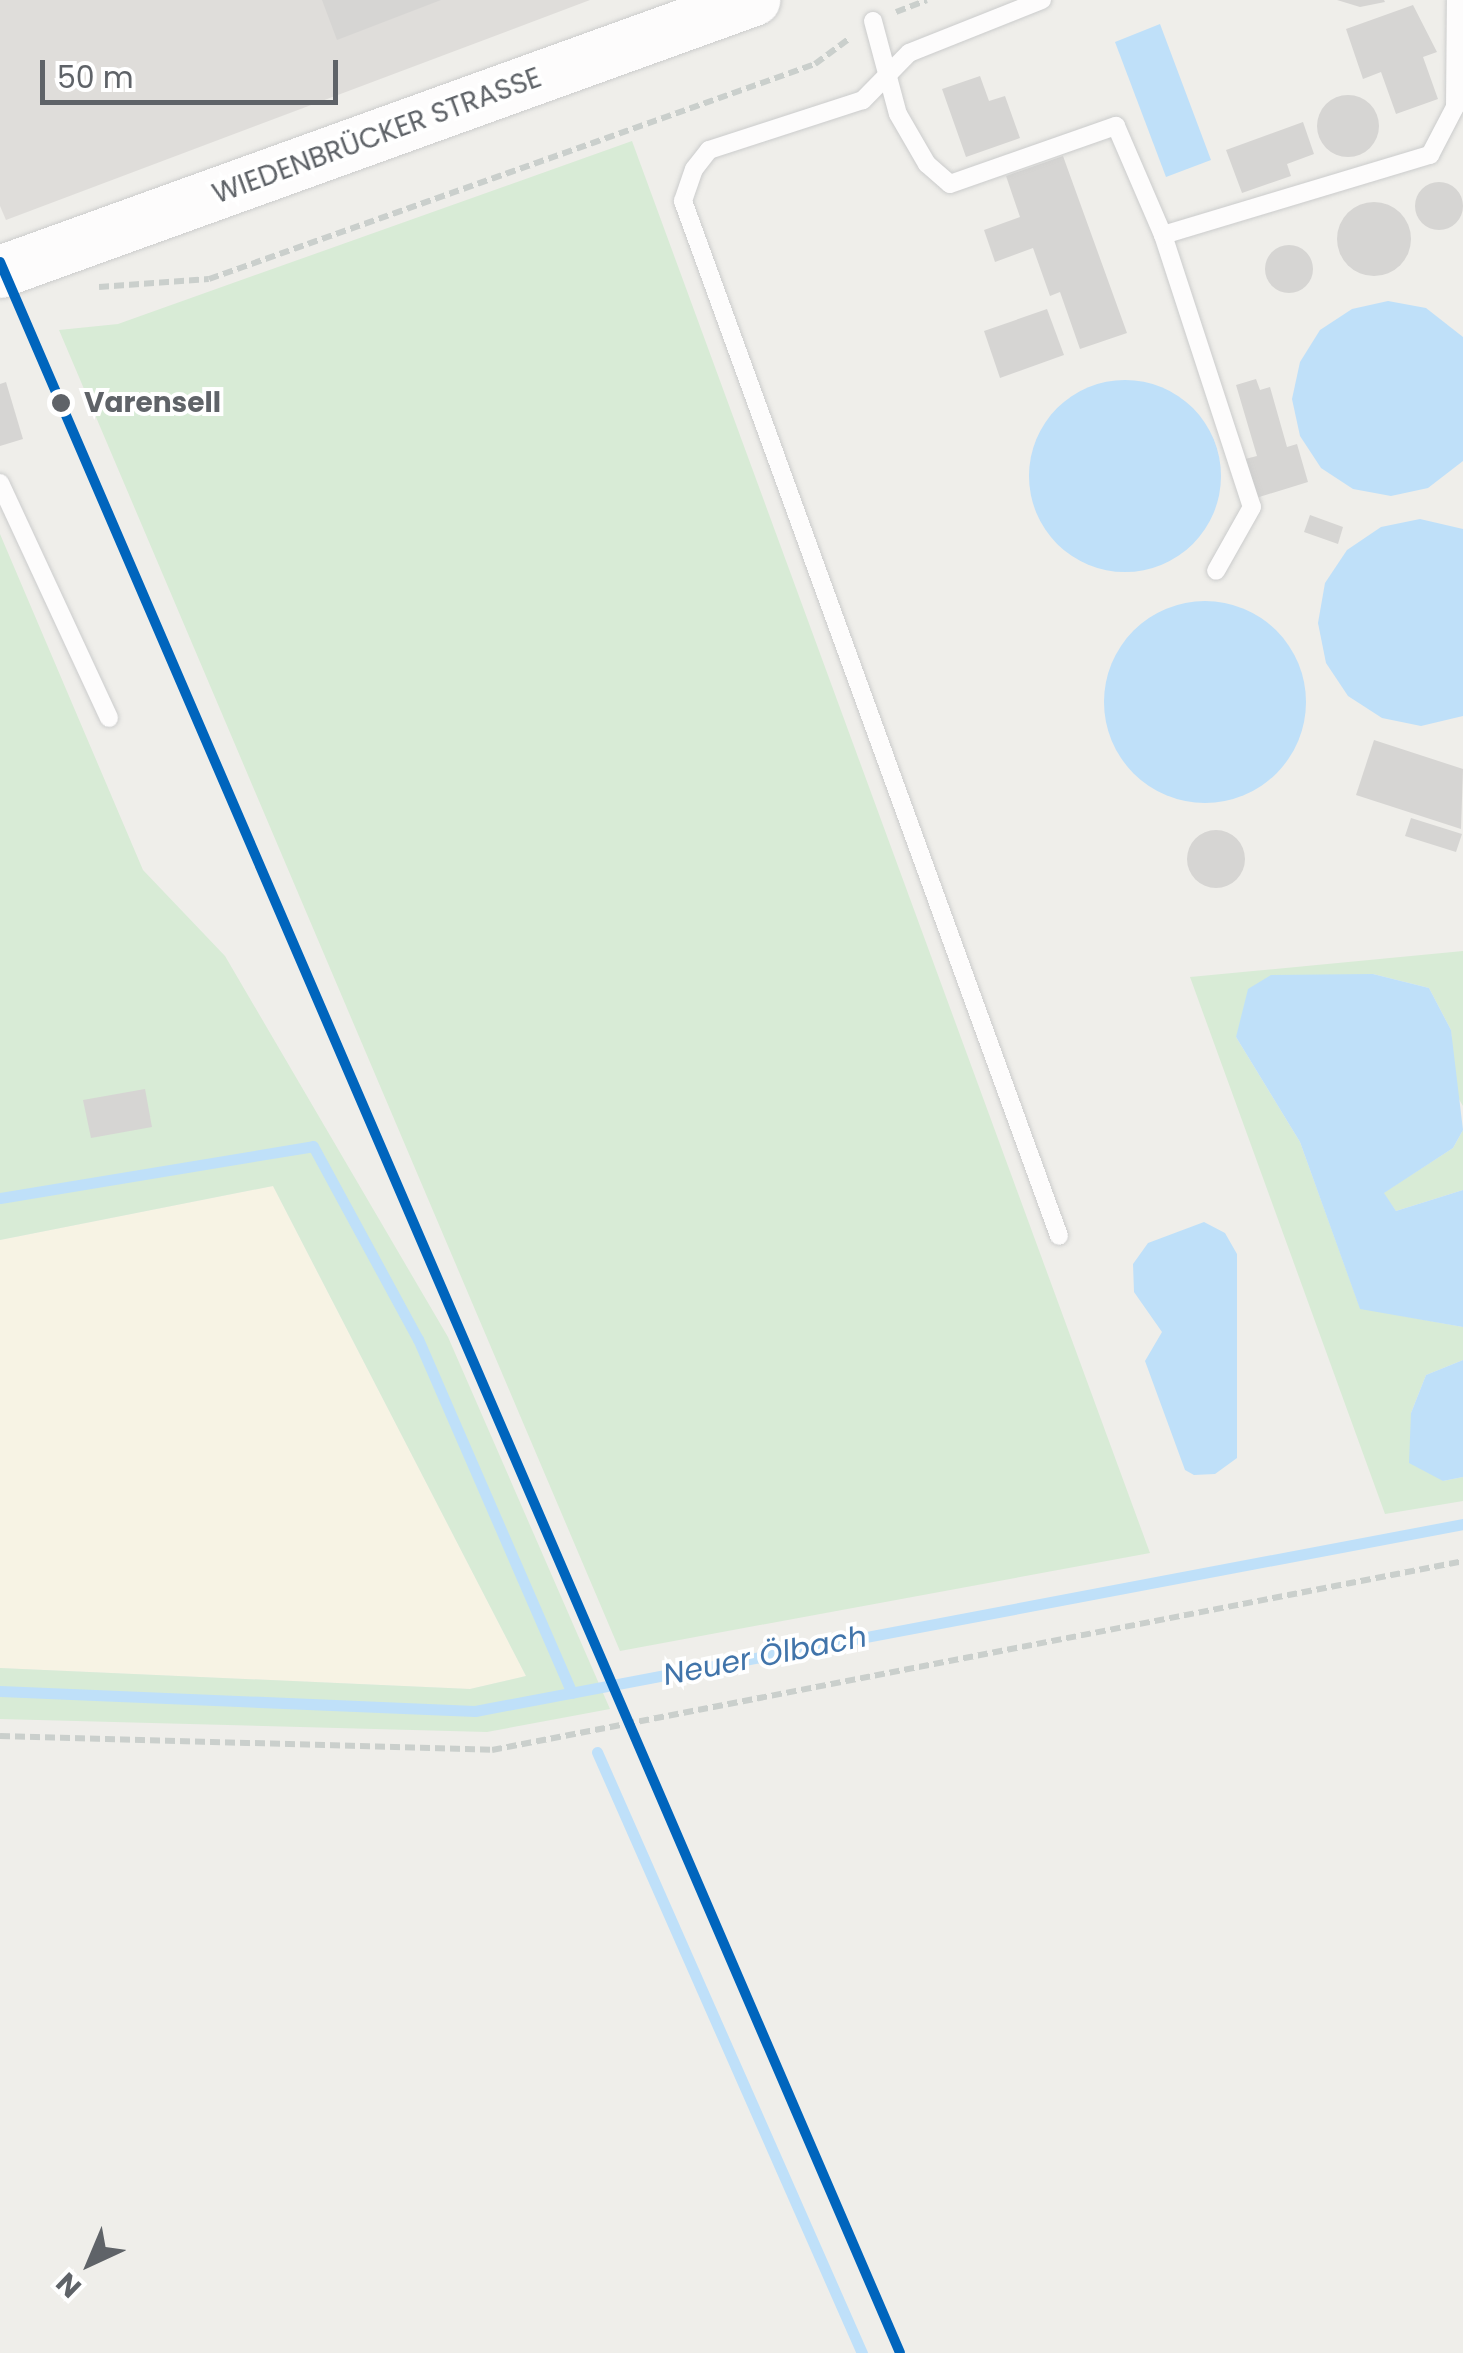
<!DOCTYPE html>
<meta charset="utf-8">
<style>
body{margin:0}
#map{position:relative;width:1463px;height:2353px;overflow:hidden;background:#efeeea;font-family:Poppins,sans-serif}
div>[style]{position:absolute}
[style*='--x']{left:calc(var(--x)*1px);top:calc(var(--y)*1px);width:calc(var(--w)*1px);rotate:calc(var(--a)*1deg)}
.commercial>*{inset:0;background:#f7f3e4}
.industrial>*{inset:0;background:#dfddda}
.green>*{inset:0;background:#d8ebd6}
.water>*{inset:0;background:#bfe0f9}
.round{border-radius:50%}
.stream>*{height:11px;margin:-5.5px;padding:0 5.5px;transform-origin:5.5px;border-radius:5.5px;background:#bfe0f9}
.building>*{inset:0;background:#d6d5d3}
.path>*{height:6px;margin-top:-3px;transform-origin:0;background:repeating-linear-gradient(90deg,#cacfcc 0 10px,transparent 0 15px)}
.roads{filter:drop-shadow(0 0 2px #cbcccc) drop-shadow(0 0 2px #cbcccc)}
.service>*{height:18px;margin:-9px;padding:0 9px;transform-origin:9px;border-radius:9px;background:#fdfcfc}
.secondary>*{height:52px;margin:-26px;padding:0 26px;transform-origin:26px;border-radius:26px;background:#fdfcfc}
.rail-1>*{height:10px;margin:-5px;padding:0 5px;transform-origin:5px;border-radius:5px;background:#0065bd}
.dots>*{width:28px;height:28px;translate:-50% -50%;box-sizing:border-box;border:5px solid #fff;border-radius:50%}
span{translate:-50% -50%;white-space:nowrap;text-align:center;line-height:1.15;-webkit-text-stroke:8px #fff;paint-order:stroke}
.street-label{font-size:28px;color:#5f6368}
.stop-label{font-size:28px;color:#5f6368;font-weight:700}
.left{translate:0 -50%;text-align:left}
.water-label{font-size:30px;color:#4174aa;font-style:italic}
.north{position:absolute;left:40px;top:2213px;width:100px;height:100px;-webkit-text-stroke:8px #fff;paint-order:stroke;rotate:224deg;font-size:28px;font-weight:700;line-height:40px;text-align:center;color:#5f6368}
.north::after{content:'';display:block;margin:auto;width:35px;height:45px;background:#5f6368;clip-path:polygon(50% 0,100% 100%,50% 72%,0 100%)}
.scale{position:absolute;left:40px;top:60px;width:298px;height:45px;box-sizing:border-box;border:5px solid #5f6368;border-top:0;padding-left:12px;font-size:30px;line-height:35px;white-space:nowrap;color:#5f6368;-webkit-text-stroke:8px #fff;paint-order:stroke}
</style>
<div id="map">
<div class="commercial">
<i style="clip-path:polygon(273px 1186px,526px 1676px,470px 1689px,0 1668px,0 1240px)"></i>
</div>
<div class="industrial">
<i style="clip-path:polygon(0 0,590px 0,6px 220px,0 206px)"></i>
</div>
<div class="green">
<i style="clip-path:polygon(632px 141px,1150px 1553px,620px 1651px,59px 330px,118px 324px)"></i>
<i style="clip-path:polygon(0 534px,143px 870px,225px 956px,448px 1337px,610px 1709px,487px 1732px,0 1719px,0 1668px,470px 1689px,526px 1676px,273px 1186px,0 1240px)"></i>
<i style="clip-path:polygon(1463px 951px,1463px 1106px,1454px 1091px,1451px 1030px,1429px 988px,1373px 974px,1236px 1037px,1300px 1142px,1360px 1308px,1463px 1327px,1463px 1360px,1426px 1375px,1411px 1413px,1443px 1481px,1463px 1477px,1463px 1501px,1385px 1514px,1190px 977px)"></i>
<i style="clip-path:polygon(1463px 1130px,1463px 1190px,1396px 1211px,1383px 1193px,1453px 1148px)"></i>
</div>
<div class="water">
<i style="clip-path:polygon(1160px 24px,1211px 160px,1166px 177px,1115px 42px)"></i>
<i style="clip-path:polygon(1388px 301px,1426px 308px,1463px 337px,1463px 461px,1428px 488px,1391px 496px,1353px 489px,1321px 468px,1300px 436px,1292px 399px,1300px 362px,1320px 330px,1352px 309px)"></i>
<i class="round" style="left:1029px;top:380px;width:192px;height:192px"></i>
<i style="clip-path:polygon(1420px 519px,1463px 529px,1463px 716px,1421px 726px,1382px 718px,1348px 696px,1326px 663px,1318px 623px,1325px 583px,1347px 550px,1381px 527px)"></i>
<i class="round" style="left:1104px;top:601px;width:202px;height:202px"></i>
<i style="clip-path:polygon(1373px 974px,1429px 988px,1451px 1030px,1463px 1130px,1453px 1148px,1384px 1193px,1396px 1211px,1463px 1190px,1463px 1327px,1360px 1309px,1300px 1142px,1236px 1037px,1248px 989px,1271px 975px)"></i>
<i style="clip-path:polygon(1204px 1222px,1225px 1233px,1237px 1254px,1237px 1458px,1215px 1474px,1194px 1475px,1185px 1470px,1145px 1361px,1162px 1332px,1134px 1292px,1133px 1264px,1148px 1243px)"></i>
<i style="clip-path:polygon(1463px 1360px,1463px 1477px,1443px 1481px,1409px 1463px,1411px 1413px,1426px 1375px)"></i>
</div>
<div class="stream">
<i style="--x:0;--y:1198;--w:317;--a:-9.4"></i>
<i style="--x:313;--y:1146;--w:220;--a:61.5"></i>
<i style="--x:418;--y:1339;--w:386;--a:66.5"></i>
<i style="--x:0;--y:1691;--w:475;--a:2.4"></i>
<i style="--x:475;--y:1711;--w:1006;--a:-10.72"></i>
<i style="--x:597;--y:1752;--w:657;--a:66.21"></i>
</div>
<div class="building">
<i style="clip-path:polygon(322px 0,441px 0,337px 40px)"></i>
<i style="clip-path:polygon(1337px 0,1384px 0,1385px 2px,1360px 7px)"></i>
<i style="clip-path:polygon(1413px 5px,1437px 52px,1423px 57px,1438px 99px,1396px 114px,1381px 72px,1363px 79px,1346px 29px)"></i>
<i style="clip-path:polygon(980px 76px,989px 101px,1005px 96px,1020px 138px,966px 157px,942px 89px)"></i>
<i class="round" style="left:1317px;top:95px;width:62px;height:62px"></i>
<i style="clip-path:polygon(1303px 122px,1314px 154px,1287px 164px,1291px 176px,1242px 193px,1226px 150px)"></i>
<i style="clip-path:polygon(1063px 156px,1127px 333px,1080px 349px,1060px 292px,1050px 296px,1033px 248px,995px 262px,984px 230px,1020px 217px,1006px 176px)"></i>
<i class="round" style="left:1415px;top:182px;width:48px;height:48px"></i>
<i class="round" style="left:1337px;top:202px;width:74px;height:74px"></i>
<i class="round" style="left:1265px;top:245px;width:48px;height:48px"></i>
<i style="clip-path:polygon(1047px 309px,1064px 355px,1000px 378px,984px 331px)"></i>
<i style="clip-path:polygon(1256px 379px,1260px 390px,1270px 387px,1287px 447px,1297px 444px,1308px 482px,1256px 498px,1245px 459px,1257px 456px,1236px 385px)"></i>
<i style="clip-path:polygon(6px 382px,23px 439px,0 446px,0 384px)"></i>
<i style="clip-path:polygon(1310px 515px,1343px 527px,1338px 544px,1304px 532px)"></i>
<i style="clip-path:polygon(1374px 740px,1463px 769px,1461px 829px,1356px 795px)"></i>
<i style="clip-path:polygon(1411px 818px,1462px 834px,1456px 852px,1405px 836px)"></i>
<i class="round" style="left:1187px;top:830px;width:58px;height:58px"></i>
<i style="clip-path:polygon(145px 1089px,152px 1127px,91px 1138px,83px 1100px)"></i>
</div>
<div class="path">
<i style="--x:896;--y:12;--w:33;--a:-21"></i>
<i style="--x:99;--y:287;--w:110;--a:-4.2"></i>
<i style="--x:209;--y:279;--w:643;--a:-19.53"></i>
<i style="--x:815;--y:64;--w:44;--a:-36.6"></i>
<i style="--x:0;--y:1736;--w:492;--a:1.6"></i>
<i style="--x:492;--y:1750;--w:989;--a:-11.01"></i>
</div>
<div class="roads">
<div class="service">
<i style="--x:1042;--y:0;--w:143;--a:158.3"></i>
<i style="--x:909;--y:53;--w:66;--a:134.4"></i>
<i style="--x:863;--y:100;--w:162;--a:162"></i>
<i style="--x:709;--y:150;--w:24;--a:128"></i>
<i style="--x:694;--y:169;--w:34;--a:109"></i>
<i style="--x:683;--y:201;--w:1101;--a:70.03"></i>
<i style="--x:873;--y:21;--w:96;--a:75"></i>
<i style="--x:898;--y:114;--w:58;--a:59.9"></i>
<i style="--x:927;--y:164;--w:30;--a:41"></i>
<i style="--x:950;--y:184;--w:176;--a:-19.3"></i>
<i style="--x:1116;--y:126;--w:119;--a:66.7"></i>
<i style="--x:1163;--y:235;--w:286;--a:71.9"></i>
<i style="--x:1252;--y:507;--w:73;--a:119.4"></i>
<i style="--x:1163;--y:235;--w:279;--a:-16.7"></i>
<i style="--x:1430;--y:155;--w:54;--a:-62.5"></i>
<i style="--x:1455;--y:107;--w:107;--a:-89.5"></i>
<i style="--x:0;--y:483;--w:259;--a:65.1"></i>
</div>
<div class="secondary">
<i style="--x:0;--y:272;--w:802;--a:-19.84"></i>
</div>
</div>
<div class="rail-1">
<i style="--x:0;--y:262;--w:2276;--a:66.71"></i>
</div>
<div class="dots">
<i style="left:61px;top:403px;background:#5f6368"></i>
</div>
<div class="street-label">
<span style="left:377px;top:136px;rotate:-20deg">WIEDENBRÜCKER STRASSE</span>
</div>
<div class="stop-label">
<span class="left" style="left:84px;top:403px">Varensell</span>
</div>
<div class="water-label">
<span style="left:765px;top:1656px;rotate:-11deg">Neuer Ölbach</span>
</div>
<div class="north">N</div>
<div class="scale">50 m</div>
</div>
